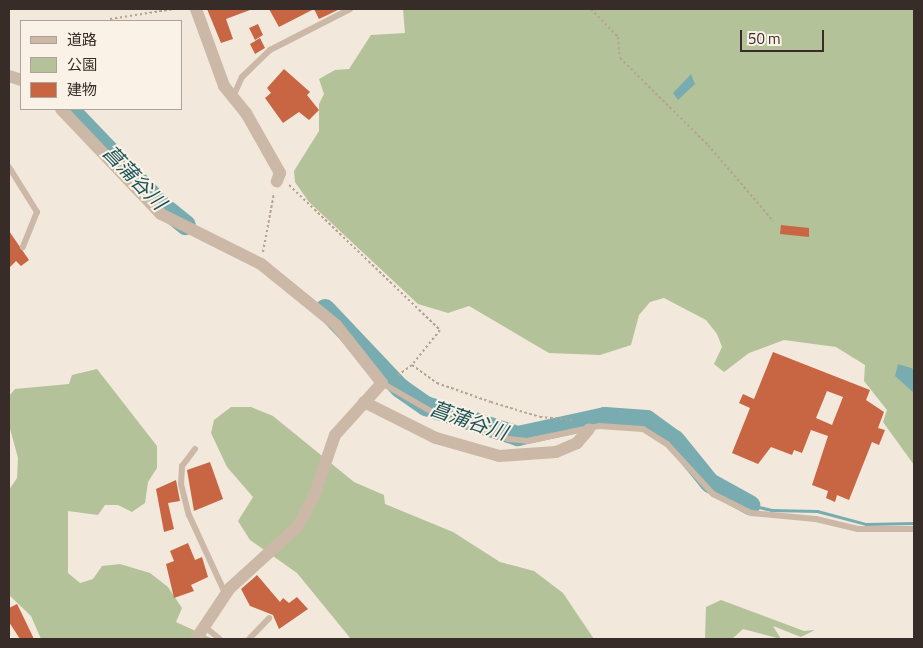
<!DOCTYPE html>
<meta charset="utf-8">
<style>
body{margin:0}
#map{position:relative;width:923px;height:648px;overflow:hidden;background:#f2e8db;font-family:"Titillium Web","Noto Sans JP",sans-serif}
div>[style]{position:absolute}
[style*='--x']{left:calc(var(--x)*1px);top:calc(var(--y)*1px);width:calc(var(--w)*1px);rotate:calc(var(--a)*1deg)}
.green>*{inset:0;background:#b4c29a}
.water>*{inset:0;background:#79acb0}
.stream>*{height:3px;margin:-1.5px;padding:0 1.5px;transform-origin:1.5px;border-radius:1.5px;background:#79acb0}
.river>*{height:20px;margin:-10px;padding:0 10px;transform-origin:10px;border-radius:10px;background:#79acb0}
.building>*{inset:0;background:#c86643}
.path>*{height:2px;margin-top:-1px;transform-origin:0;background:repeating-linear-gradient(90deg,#b6a291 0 2.5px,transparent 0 5px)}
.lane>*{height:6px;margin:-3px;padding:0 3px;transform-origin:3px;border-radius:3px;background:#cbb8a6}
.street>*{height:12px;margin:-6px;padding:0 6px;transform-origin:6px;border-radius:6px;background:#cbb8a6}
span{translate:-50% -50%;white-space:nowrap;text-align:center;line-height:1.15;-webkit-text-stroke:4px #faf2e7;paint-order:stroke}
.water-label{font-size:20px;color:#1c5459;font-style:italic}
.frame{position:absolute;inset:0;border:10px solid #372c27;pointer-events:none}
.legend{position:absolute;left:20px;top:20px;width:162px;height:90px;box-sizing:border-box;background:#faf2e7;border:1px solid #aca39a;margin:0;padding:6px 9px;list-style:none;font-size:15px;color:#372c27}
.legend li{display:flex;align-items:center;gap:10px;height:25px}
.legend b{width:25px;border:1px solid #aca39a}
.scale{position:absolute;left:740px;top:30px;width:84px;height:22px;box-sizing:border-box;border:2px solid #372c27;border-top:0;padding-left:6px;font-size:15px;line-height:18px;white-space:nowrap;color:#372c27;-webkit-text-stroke:4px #faf2e7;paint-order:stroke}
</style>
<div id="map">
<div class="green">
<i style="clip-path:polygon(403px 9px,914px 9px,914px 465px,883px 422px,887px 410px,864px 381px,865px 365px,836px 347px,784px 340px,749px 353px,724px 372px,714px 364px,722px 347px,717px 334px,706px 320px,664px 298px,650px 302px,639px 315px,631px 345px,600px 355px,549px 353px,469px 306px,448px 313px,418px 304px,309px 202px,295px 182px,294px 171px,319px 131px,319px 104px,324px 94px,319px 79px,335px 70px,349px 69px,371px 35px,405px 33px)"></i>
<i style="clip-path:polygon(97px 369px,157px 446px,157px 468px,148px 482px,145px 503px,132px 512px,118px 505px,105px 505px,98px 515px,68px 511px,68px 573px,80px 583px,93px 579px,102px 566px,120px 564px,150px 573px,168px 587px,182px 608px,176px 622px,213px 639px,41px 639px,31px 616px,9px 595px,9px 490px,17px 478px,18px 458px,9px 425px,9px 396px,15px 389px,69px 384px,72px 375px)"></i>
<i style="clip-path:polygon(231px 407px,251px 407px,273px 416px,354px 482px,384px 495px,385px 504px,453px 532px,500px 562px,534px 571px,563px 593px,594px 639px,351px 639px,297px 573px,250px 540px,238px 521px,253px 497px,227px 467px,211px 433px,214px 420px)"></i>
<i style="clip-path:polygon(721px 600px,804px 631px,815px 630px,801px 637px,773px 626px,781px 639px,743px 629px,732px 639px,705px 639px,706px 607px)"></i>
</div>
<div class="water">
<i style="clip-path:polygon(691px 74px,695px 84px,678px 100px,673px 93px)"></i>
<i style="clip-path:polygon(898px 364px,914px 369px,914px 393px,895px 376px)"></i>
</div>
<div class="stream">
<i style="--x:750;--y:505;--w:22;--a:13"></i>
<i style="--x:771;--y:510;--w:46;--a:1.2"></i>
<i style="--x:817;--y:511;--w:51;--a:14.9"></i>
<i style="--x:866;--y:524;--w:48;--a:-1.2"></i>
</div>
<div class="river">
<i style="--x:69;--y:109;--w:133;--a:46.2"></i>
<i style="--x:161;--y:205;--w:32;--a:39"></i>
<i style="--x:325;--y:309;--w:109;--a:46.5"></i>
<i style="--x:400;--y:388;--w:32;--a:35"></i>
<i style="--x:426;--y:406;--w:97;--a:18.1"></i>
<i style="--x:518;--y:436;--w:89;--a:-12.3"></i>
<i style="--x:605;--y:417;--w:42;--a:4.1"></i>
<i style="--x:647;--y:420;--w:34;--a:36"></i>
<i style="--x:675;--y:440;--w:55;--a:50.9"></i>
<i style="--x:710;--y:483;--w:46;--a:28.8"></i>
</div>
<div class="building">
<i style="clip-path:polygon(207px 9px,250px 9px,250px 10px,226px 19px,233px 39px,221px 43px)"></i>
<i style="clip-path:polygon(269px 9px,314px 9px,279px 27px)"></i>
<i style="clip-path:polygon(314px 9px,340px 9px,319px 19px)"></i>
<i style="clip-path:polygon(258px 24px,263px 35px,255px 40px,249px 28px)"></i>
<i style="clip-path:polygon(260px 38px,265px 48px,255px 54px,250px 44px)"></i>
<i style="clip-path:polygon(284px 69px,310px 92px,307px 95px,319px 110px,309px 120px,299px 112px,283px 123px,265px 98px,271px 93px,267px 88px)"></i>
<i style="clip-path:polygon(781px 225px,809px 228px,809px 237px,780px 234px)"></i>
<i style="clip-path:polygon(9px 231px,29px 260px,21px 266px,16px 261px,9px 268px)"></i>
<i style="clip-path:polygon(evenodd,773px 352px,870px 390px,866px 400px,884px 412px,878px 428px,885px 430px,879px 445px,872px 442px,849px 500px,837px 495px,835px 502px,826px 498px,828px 491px,812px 485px,828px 436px,811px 430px,802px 453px,794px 450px,792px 455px,771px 447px,758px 464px,732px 453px,750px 408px,739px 403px,743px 394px,754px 399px,773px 352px,827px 391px,843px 397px,832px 425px,816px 418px,827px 391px)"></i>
<i style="clip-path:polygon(210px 462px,223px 499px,194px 511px,187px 470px)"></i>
<i style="clip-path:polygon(176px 480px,180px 501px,168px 503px,174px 529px,164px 532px,156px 489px)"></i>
<i style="clip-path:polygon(188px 543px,195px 560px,202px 557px,208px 577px,191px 585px,194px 591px,174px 598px,166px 564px,174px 561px,170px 551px)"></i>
<i style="clip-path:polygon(257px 575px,280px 602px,283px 598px,289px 603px,297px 597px,308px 609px,279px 629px,273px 615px,250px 606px,241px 589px)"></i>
<i style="clip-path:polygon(17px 604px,21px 612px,34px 639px,20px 639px,9px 622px,9px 608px)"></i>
</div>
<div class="path">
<i style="--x:591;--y:9;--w:39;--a:46"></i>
<i style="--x:618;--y:37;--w:21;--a:85"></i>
<i style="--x:620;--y:58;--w:124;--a:44.7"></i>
<i style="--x:708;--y:145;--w:101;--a:49.4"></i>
<i style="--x:110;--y:19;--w:65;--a:-8.9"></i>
<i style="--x:289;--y:185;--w:209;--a:43.8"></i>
<i style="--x:440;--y:330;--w:45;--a:128.7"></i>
<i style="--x:412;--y:365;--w:19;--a:144"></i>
<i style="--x:263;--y:252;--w:60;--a:-79.4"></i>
<i style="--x:412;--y:365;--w:31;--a:36"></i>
<i style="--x:437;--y:383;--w:57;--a:19.4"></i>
<i style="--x:491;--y:402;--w:51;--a:17"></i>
<i style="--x:540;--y:417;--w:35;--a:5"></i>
</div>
<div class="lane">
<i style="--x:233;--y:97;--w:22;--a:-66"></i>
<i style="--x:242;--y:77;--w:39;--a:-44"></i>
<i style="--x:270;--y:50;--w:90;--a:-27.1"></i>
<i style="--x:9;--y:167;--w:53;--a:58.1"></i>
<i style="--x:37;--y:212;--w:38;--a:112"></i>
<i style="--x:382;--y:383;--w:68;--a:30"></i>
<i style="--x:441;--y:417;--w:71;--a:17.9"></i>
<i style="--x:509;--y:439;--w:18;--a:6"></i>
<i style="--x:527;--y:441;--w:74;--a:-11.8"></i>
<i style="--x:599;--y:426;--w:44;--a:3.9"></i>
<i style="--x:643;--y:429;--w:28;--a:32"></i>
<i style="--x:667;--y:444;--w:68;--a:47.4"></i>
<i style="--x:713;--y:494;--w:42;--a:26.6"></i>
<i style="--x:751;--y:513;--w:65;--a:5.3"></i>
<i style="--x:816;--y:519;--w:43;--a:13.4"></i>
<i style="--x:858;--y:529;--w:56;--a:0"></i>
<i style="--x:195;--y:449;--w:21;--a:127"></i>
<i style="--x:182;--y:466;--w:18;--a:93"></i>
<i style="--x:181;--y:484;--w:32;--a:76"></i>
<i style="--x:189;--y:515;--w:88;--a:65.2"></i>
<i style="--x:205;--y:627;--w:19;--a:39"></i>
<i style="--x:249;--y:639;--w:29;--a:-46"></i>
</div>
<div class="street">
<i style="--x:196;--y:9;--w:82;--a:70"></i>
<i style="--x:224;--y:86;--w:35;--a:51"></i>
<i style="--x:246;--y:113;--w:69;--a:60.5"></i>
<i style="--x:280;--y:173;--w:9;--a:111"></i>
<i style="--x:9;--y:76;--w:13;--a:18"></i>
<i style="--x:61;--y:109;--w:145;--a:46.4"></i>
<i style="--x:161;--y:214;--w:112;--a:26.6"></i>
<i style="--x:261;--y:264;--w:97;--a:39.1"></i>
<i style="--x:336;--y:325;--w:74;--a:51.6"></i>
<i style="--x:382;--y:383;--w:70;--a:132.1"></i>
<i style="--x:335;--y:435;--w:65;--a:109"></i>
<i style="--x:314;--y:496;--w:34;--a:118"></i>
<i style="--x:298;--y:526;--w:92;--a:137.6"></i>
<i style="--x:230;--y:588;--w:61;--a:123.7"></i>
<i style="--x:364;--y:402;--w:80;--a:26.6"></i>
<i style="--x:436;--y:438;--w:66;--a:15.9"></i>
<i style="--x:499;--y:456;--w:57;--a:-4"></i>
<i style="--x:556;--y:452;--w:23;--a:-23"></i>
<i style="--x:577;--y:443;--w:18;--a:-49"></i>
</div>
<div class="water-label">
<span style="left:135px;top:177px;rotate:46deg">菖蒲谷川</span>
<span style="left:469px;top:420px;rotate:19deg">菖蒲谷川</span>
</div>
<div class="frame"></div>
<ul class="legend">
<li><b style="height:6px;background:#cbb8a6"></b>道路</li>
<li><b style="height:14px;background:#b4c29a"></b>公園</li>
<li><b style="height:14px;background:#c86643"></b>建物</li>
</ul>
<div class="scale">50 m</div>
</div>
